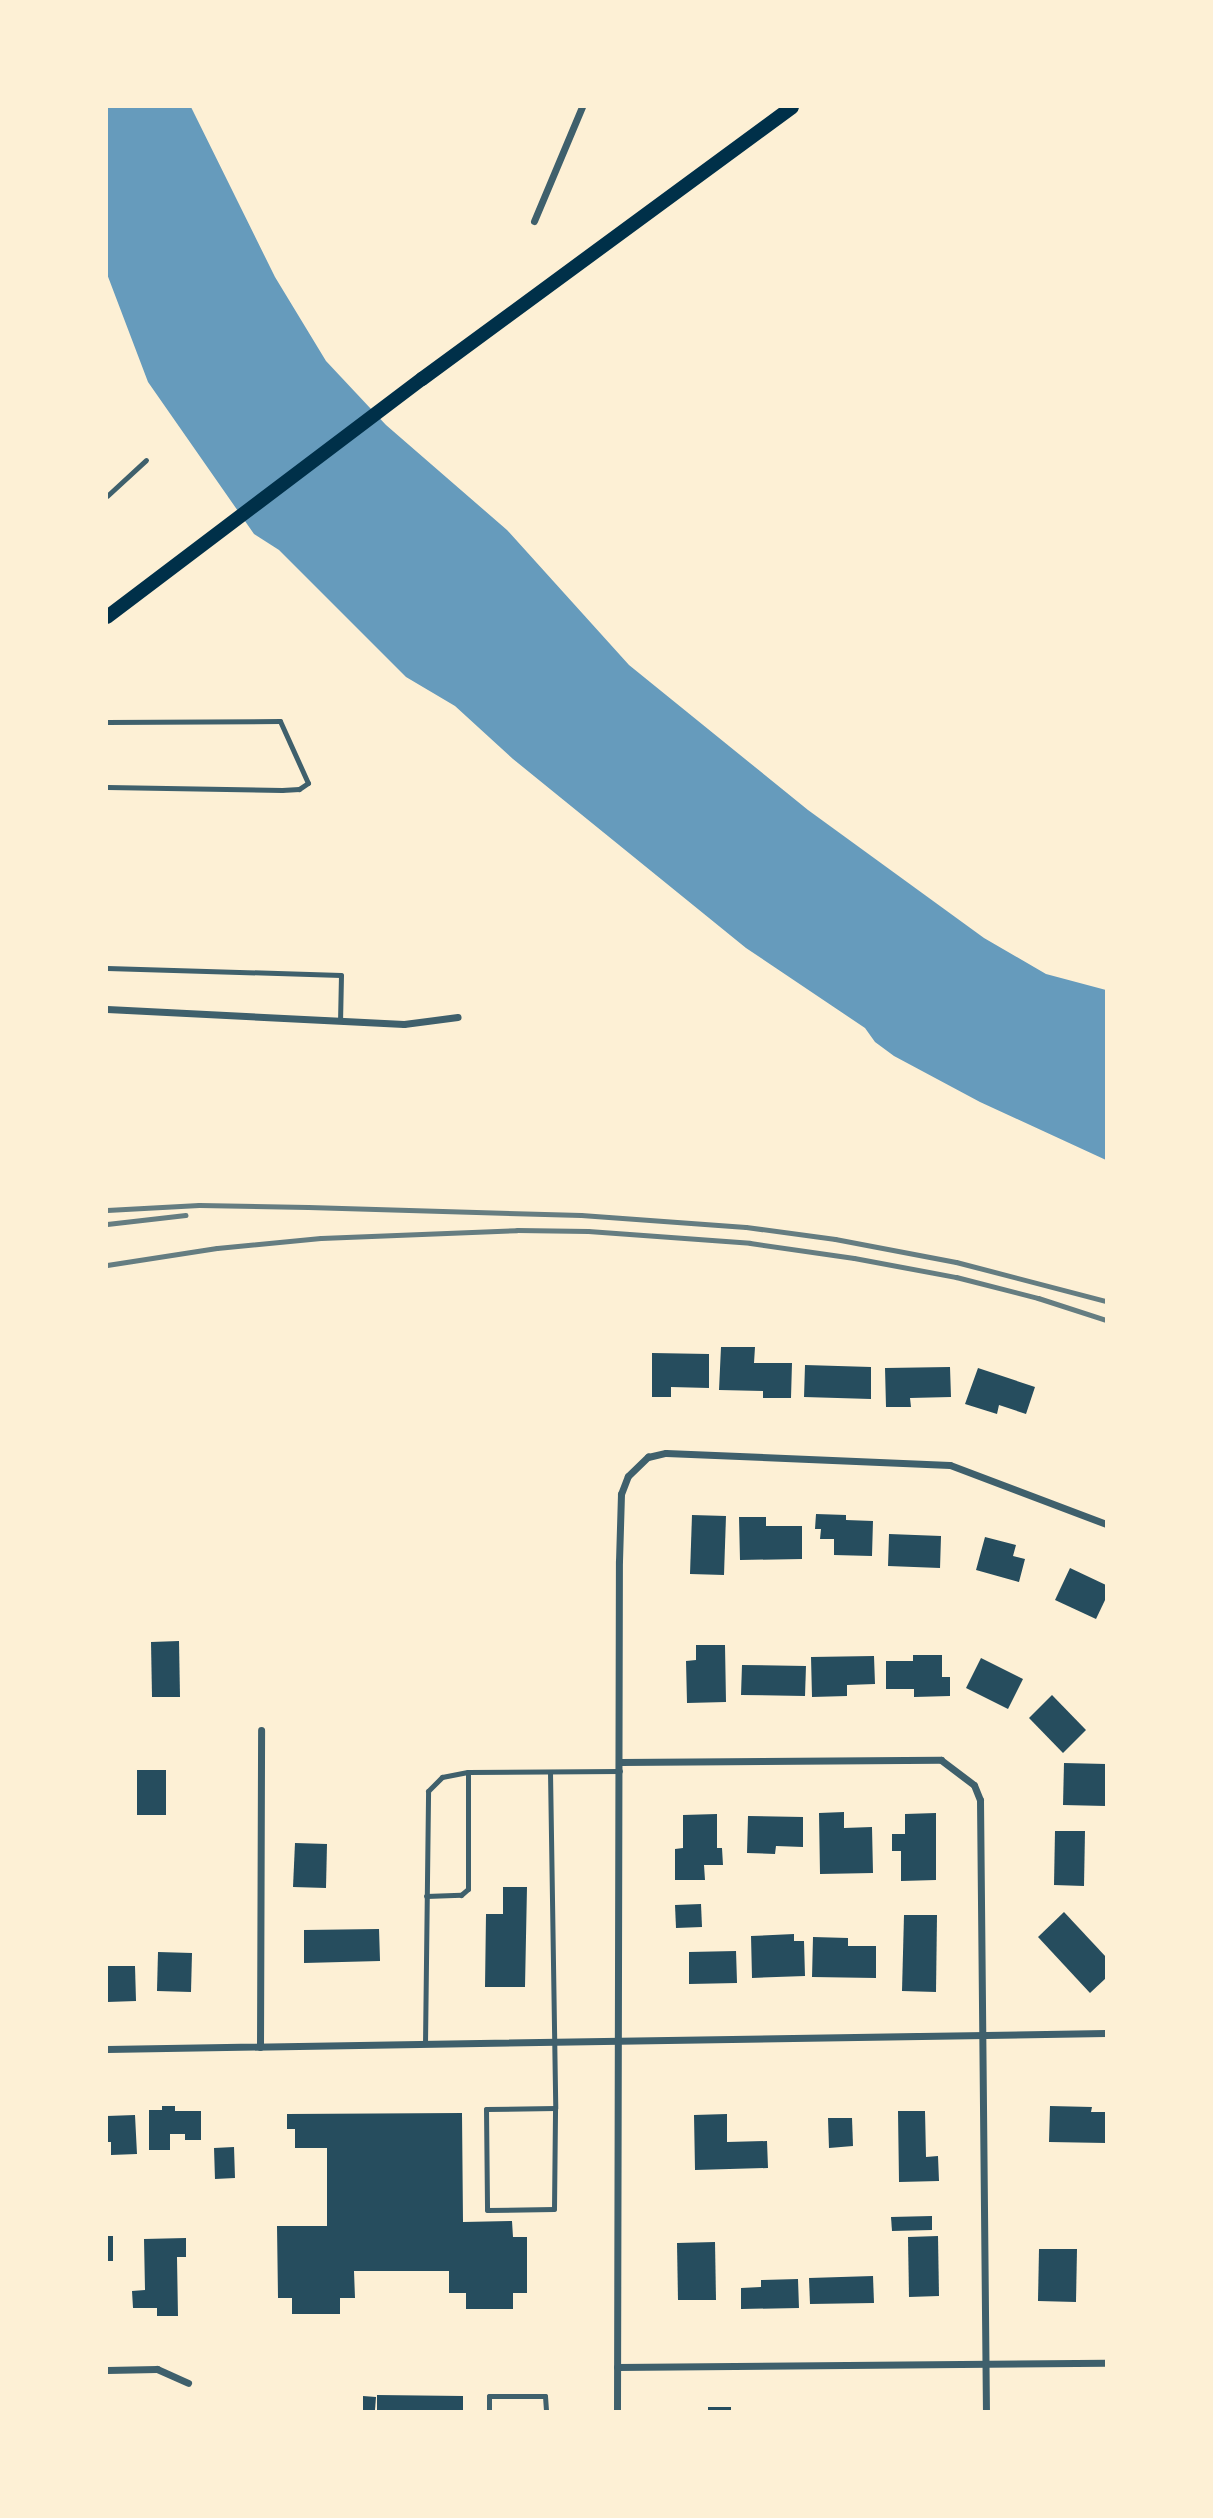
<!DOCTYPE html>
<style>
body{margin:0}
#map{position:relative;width:1213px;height:2518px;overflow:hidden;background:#fdf0d5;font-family:"Fira Sans Condensed",sans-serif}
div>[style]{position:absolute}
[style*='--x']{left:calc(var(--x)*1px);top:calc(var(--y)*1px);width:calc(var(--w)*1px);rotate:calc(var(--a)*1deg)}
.water>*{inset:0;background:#669bbc}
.building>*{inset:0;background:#264d5e}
.service>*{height:5px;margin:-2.5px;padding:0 2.5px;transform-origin:2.5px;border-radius:2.5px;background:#3f606c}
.minor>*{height:7px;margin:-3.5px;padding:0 3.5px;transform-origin:3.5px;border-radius:3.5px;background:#3f606c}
.secondary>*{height:14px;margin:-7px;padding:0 7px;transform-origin:7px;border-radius:7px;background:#003049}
.rail>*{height:5px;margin:-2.5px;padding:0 2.5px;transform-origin:2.5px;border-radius:2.5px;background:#657d81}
span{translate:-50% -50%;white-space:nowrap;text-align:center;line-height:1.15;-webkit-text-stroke:6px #fdf0d5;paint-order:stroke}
.frame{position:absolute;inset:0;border:108px solid #fdf0d5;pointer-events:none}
</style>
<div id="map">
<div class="water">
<i style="clip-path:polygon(107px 107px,191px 107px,275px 277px,326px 361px,386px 425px,507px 530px,629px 665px,808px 810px,984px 938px,1046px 974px,1106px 990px,1106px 1160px,980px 1102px,894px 1056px,875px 1042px,865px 1028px,746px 948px,513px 759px,455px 706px,406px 677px,279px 550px,254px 534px,148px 382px,107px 274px)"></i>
</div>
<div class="building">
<i style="clip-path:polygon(721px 1347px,755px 1347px,754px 1363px,792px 1363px,791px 1398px,763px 1398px,763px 1391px,719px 1390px)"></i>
<i style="clip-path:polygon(652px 1353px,709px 1354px,709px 1388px,671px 1387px,671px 1397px,652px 1397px)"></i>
<i style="clip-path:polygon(805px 1365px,871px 1367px,871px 1399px,804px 1397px)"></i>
<i style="clip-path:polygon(950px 1367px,951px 1397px,910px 1398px,911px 1407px,886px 1407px,885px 1368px)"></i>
<i style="clip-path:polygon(978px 1368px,1035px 1387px,1026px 1414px,999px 1405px,997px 1414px,965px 1404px)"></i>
<i style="clip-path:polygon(816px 1514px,846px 1515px,846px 1520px,873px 1521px,872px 1556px,834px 1555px,834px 1539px,820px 1539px,821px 1529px,815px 1529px)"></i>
<i style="clip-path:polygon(692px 1515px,726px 1516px,724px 1575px,690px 1574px)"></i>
<i style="clip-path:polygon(739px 1517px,766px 1517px,766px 1526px,802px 1526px,802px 1559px,740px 1560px)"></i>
<i style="clip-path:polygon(889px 1534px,941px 1536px,940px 1568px,888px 1566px)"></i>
<i style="clip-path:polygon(985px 1537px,1016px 1545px,1013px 1556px,1025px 1559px,1019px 1582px,976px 1570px)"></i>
<i style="clip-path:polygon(1070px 1568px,1106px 1585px,1106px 1598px,1096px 1619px,1055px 1600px)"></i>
<i style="clip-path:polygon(179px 1641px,180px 1697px,152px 1697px,151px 1642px)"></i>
<i style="clip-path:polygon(696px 1645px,725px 1645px,726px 1702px,687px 1703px,686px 1661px,696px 1660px)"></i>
<i style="clip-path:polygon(913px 1655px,942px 1655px,942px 1677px,950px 1677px,950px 1696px,914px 1697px,914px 1689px,886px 1689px,886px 1661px,913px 1661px)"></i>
<i style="clip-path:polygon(874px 1656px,875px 1684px,847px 1685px,847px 1696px,812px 1697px,811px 1657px)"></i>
<i style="clip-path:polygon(981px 1658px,1023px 1679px,1008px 1709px,966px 1688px)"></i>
<i style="clip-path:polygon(742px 1665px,806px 1666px,805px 1696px,741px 1695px)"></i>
<i style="clip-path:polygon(1052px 1695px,1086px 1730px,1063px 1753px,1029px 1718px)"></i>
<i style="clip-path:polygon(1064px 1763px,1106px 1764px,1106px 1806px,1063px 1805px)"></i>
<i style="clip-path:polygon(137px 1770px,166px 1770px,166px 1815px,137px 1815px)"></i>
<i style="clip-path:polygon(844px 1812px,844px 1828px,872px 1827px,873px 1873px,820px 1874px,819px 1813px)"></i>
<i style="clip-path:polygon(936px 1813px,936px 1880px,901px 1881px,901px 1851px,892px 1851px,892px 1834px,905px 1834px,905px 1814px)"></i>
<i style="clip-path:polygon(717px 1814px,717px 1848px,722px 1848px,723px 1865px,704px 1865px,705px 1880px,675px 1880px,675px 1849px,683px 1848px,683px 1815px)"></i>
<i style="clip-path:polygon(748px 1816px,803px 1817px,803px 1847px,776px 1846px,775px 1854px,747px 1853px)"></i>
<i style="clip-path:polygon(1055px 1831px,1085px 1831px,1084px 1886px,1054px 1885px)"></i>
<i style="clip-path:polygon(295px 1843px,327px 1844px,326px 1888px,293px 1887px)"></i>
<i style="clip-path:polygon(503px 1887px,527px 1887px,525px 1987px,485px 1987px,486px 1914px,503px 1914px)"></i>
<i style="clip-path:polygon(701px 1904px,702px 1927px,676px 1928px,675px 1905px)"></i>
<i style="clip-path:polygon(1064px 1912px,1106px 1957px,1106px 1978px,1090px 1993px,1038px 1937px)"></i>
<i style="clip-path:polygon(904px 1915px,937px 1915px,936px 1992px,902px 1991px)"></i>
<i style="clip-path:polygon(379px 1929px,380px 1961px,304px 1963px,304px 1930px)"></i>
<i style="clip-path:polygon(794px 1934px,794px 1941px,804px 1941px,805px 1976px,752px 1978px,751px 1936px)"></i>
<i style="clip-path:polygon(813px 1937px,848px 1938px,848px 1946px,876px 1946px,876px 1978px,812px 1977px)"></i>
<i style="clip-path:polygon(736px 1951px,737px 1983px,689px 1984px,689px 1952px)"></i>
<i style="clip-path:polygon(158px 1952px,192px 1953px,191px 1992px,157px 1991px)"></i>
<i style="clip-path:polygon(107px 1966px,135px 1966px,136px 2001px,107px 2002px)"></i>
<i style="clip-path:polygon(162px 2106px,175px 2106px,175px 2111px,201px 2111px,201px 2140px,185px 2140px,185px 2134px,170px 2134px,170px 2150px,149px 2150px,149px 2110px,162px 2110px)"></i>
<i style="clip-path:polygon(1050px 2106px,1092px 2107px,1091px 2112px,1106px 2112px,1106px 2143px,1049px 2142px)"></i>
<i style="clip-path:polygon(898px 2111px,925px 2111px,926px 2157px,938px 2156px,939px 2181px,899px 2182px)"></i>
<i style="clip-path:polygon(462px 2113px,463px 2222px,512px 2221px,513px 2237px,527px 2237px,527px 2293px,513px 2293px,513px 2309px,466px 2309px,466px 2293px,449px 2293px,449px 2271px,354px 2271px,355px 2298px,340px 2298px,340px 2314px,292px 2314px,292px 2298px,278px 2298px,277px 2226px,327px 2226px,327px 2148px,295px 2148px,295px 2129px,287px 2129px,287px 2114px)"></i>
<i style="clip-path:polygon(727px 2114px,727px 2142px,767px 2141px,768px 2168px,695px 2170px,694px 2115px)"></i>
<i style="clip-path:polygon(135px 2115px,137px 2154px,111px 2155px,111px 2142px,107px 2142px,107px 2116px)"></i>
<i style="clip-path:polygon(828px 2118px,852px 2118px,853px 2146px,829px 2148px)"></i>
<i style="clip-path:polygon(234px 2147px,235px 2178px,215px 2179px,214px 2148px)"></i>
<i style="clip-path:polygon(932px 2216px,932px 2230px,892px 2231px,891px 2217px)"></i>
<i style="clip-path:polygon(107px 2236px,113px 2236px,113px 2261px,107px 2261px)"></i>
<i style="clip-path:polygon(938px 2236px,939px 2296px,909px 2297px,908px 2237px)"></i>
<i style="clip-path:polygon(186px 2238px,186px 2257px,177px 2257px,178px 2316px,157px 2316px,157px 2308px,133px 2308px,132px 2291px,145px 2290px,144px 2239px)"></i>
<i style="clip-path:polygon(715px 2242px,716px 2300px,678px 2300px,677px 2243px)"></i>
<i style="clip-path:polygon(1039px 2249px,1077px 2249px,1076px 2302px,1038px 2301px)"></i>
<i style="clip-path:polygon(873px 2276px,874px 2303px,810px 2304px,809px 2278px)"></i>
<i style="clip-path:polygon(798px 2279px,799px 2308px,741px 2309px,741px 2288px,761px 2287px,761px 2280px)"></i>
<i style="clip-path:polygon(377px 2395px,463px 2396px,463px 2411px,377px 2411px)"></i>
<i style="clip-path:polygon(363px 2396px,376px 2397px,375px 2410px,363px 2410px)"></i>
<i style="clip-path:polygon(708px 2407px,731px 2407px,731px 2411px,708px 2411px)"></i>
</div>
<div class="service">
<i style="--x:107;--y:496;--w:53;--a:-42.7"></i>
<i style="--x:107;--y:722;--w:173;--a:-0.3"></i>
<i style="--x:280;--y:721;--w:68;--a:65.7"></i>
<i style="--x:308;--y:783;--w:11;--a:146"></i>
<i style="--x:299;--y:789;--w:17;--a:177"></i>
<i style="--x:282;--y:790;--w:175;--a:-179"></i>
<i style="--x:107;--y:968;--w:234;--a:1.7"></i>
<i style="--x:341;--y:975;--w:46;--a:91.2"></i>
<i style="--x:550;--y:1772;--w:336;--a:89.1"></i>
<i style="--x:555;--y:2108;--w:69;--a:179.2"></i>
<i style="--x:486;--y:2109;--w:101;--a:89.4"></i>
<i style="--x:487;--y:2210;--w:67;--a:-0.9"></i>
<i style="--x:554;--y:2209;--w:101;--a:-89.4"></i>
<i style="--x:426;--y:1896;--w:35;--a:-2"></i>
<i style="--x:461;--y:1895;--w:9;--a:-41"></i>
<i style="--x:468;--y:1889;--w:117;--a:-90"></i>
<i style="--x:425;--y:2044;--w:253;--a:-89.3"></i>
<i style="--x:428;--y:1791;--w:20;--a:-45"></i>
<i style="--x:442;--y:1777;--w:26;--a:-11"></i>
<i style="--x:468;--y:1772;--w:152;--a:-0.4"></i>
<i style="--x:489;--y:2411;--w:15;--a:-90"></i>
<i style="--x:489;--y:2396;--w:56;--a:0"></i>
<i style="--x:545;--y:2396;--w:15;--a:86"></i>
</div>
<div class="minor">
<i style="--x:534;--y:221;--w:124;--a:-67.2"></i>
<i style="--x:107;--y:1009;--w:297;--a:2.9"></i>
<i style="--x:404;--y:1024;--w:54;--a:-7.4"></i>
<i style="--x:620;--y:1762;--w:321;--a:-0.4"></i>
<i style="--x:941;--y:1760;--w:41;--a:37.1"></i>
<i style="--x:974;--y:1785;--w:16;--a:68"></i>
<i style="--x:980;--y:1800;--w:611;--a:89.44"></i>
<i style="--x:260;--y:2047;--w:317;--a:-89.8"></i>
<i style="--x:107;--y:2049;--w:999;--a:-0.92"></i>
<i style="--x:617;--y:2367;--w:489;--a:-0.5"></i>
<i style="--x:107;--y:2370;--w:50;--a:-1.1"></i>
<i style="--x:157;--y:2369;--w:34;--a:24"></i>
<i style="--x:617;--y:2411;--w:850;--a:-89.87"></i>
<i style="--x:619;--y:1561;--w:67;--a:-88.3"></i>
<i style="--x:621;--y:1494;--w:19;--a:-69"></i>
<i style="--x:628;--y:1476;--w:28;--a:-44"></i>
<i style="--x:648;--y:1457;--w:18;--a:-13"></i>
<i style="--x:666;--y:1453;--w:284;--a:2.4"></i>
<i style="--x:950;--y:1465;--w:167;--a:20.7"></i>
</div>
<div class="secondary">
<i style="--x:107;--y:617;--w:395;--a:-37.1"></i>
<i style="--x:422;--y:379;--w:459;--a:-36.3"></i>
</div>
<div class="rail">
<i style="--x:107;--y:1210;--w:92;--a:-3.1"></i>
<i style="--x:199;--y:1205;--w:109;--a:1.1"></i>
<i style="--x:308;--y:1207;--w:273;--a:1.7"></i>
<i style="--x:581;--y:1215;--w:165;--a:4.2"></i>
<i style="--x:746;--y:1227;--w:90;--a:7.7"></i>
<i style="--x:835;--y:1239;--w:123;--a:10.8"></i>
<i style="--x:956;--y:1262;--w:155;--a:14.6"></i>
<i style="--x:107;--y:1224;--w:79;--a:-6.6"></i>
<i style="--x:107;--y:1265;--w:111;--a:-8.8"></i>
<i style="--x:217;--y:1248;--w:104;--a:-5.5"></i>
<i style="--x:321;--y:1238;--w:196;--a:-2.3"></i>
<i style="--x:517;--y:1230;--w:71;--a:0.8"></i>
<i style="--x:588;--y:1231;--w:162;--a:4.2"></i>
<i style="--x:750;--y:1243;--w:105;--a:8.2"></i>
<i style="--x:854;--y:1258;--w:104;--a:10.6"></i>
<i style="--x:956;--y:1277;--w:85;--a:14.4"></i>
<i style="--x:1038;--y:1298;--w:71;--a:17.9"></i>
</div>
<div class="frame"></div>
</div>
